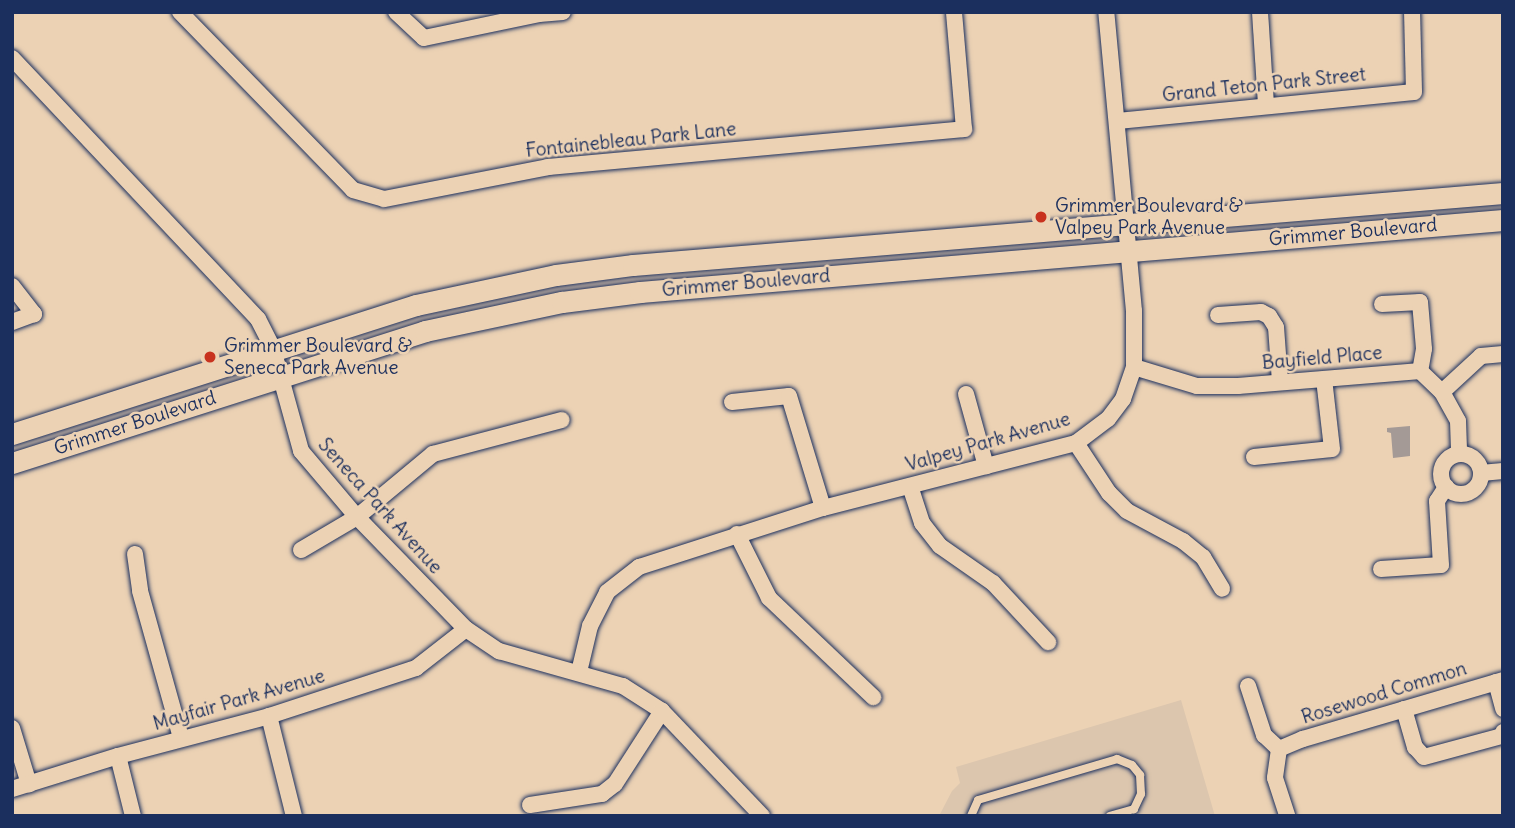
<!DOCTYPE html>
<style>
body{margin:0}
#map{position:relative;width:1515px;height:828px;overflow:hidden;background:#ecd2b4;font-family:Delius,sans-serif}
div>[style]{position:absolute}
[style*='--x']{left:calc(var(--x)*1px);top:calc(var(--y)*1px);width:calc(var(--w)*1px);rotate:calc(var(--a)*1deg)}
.built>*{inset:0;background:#dcc6ae}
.water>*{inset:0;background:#a49a96}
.roads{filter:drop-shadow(0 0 2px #1b2f5e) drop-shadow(0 0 2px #1b2f5e)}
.service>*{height:8px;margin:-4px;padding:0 4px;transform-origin:4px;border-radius:4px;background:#ecd2b4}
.minor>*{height:16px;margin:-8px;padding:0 8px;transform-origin:8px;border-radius:8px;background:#ecd2b4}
.minor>.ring{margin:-8px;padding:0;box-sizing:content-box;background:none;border:16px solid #ecd2b4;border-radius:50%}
.secondary>*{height:21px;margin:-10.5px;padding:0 10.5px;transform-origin:10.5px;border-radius:10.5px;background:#ecd2b4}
.dots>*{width:19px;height:19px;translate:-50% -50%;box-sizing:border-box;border:4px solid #ecd2b4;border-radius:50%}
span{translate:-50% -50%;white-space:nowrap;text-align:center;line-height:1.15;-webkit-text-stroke:5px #ecd2b4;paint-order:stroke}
.street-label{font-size:19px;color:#1b2f5e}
.poi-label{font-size:19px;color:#1b2f5e}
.left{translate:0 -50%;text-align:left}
.frame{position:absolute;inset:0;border:14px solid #1b2f5e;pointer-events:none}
</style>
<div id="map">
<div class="built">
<i style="clip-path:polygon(1181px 700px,1215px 816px,939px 816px,952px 791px,960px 783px,956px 767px)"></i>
</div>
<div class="water">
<i style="clip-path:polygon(1410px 426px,1410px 456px,1393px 458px,1391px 433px,1387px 432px,1387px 428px)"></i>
</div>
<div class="roads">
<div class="service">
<i style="--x:971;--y:816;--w:17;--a:-66"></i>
<i style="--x:978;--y:800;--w:145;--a:-16.4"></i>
<i style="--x:1117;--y:759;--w:16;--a:22"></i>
<i style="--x:1132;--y:765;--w:13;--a:51"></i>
<i style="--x:1140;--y:775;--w:19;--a:87"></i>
<i style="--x:1141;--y:794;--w:17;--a:115"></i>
<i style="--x:1134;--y:809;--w:25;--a:164"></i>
</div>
<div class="minor">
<i style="--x:180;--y:12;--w:248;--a:45.8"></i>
<i style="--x:353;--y:190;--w:32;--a:16"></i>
<i style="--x:384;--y:199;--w:167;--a:-11"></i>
<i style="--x:548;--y:167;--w:418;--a:-5.2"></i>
<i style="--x:964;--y:129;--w:117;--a:-94.9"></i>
<i style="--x:396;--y:12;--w:38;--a:43"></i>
<i style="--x:424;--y:38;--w:117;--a:-11.8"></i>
<i style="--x:539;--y:14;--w:24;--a:-5"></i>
<i style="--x:1260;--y:12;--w:93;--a:86.3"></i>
<i style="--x:12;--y:58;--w:359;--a:46.7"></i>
<i style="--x:258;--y:319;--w:34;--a:63"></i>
<i style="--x:273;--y:349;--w:106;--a:74.6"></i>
<i style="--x:301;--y:451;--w:87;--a:49.7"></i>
<i style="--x:357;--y:517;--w:156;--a:45.8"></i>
<i style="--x:466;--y:629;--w:40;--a:34"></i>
<i style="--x:499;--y:651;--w:129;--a:15.8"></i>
<i style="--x:623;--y:686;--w:46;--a:32.7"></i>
<i style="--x:662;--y:711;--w:145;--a:46.4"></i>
<i style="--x:1118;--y:121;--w:297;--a:-5.6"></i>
<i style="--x:1414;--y:92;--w:80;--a:-91.4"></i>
<i style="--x:12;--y:286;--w:36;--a:52"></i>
<i style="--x:34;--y:314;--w:23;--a:160"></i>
<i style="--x:1382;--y:304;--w:38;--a:-3"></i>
<i style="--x:1420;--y:302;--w:47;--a:85.1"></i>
<i style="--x:1424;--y:349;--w:22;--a:100"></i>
<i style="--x:1218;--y:315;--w:43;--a:-4"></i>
<i style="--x:1261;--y:312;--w:9;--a:27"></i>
<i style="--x:1269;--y:316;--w:13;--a:58"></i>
<i style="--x:1276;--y:327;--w:55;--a:85.8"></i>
<i style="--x:1134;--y:367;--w:66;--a:16.8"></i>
<i style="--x:1197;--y:386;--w:41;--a:0"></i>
<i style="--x:1238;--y:386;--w:183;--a:-4.7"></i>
<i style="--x:1420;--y:371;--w:30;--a:44"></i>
<i style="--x:1442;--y:392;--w:33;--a:61"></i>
<i style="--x:1458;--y:421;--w:33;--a:88"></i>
<i style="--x:1442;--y:392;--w:53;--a:-42.7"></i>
<i style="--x:1481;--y:356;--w:22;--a:-5"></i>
<i style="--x:966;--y:394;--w:75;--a:74.5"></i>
<i style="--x:732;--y:402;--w:57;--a:-6"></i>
<i style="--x:789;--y:396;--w:117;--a:73.1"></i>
<i style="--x:1076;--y:443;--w:60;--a:56.6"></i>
<i style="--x:1109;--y:493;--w:25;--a:45"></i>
<i style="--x:1127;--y:511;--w:64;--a:28.2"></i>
<i style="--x:1183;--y:541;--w:26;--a:39"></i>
<i style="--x:1203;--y:557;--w:37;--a:59"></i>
<i class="ring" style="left:1441px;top:454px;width:24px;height:24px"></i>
<i style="--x:1254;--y:457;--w:78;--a:-5.9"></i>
<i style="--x:1332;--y:449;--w:70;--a:-96.5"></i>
<i style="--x:1481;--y:473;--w:22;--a:-5"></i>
<i style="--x:910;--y:486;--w:39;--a:72"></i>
<i style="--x:922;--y:523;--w:29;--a:52"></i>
<i style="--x:940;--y:546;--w:65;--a:34.9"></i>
<i style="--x:993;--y:583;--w:81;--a:47"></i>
<i style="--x:737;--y:534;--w:72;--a:63.4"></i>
<i style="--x:769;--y:598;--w:144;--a:43.6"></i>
<i style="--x:301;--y:550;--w:65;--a:-30.5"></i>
<i style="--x:357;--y:517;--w:99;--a:-39.7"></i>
<i style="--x:433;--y:454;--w:133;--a:-14.8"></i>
<i style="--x:135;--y:554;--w:37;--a:82"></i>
<i style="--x:140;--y:591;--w:153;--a:74.4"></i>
<i style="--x:1381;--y:569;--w:60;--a:-3.8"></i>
<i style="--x:1441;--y:565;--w:64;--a:-93.6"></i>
<i style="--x:1437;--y:501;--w:17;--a:-57"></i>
<i style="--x:579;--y:672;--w:47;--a:-76.6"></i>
<i style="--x:590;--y:626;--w:38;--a:-63"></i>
<i style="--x:607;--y:592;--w:41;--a:-38"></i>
<i style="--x:639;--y:567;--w:193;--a:-17.8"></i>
<i style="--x:823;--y:508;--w:261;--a:-14.4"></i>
<i style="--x:1076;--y:443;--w:40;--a:-37"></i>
<i style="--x:1108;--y:419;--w:25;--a:-53"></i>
<i style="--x:1123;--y:399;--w:34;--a:-71"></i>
<i style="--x:1134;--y:367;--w:56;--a:-90"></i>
<i style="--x:1134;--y:311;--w:300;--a:-95.3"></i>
<i style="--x:1496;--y:682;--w:28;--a:75"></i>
<i style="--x:1248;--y:686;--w:52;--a:71.9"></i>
<i style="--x:1264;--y:735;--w:21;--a:43"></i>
<i style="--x:1279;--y:749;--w:29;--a:98"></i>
<i style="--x:1275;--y:778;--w:40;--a:72"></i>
<i style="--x:1404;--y:709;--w:40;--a:74"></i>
<i style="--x:1415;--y:747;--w:13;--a:48"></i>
<i style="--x:1424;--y:757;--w:81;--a:-15.1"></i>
<i style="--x:1502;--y:736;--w:4;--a:-76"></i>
<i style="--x:269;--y:716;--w:103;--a:76"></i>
<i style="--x:12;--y:728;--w:59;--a:73.1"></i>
<i style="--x:1279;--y:749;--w:26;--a:-23"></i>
<i style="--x:1303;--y:739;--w:209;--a:-16.4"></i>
<i style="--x:118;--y:756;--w:62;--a:76"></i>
<i style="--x:12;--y:789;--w:111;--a:-17.3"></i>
<i style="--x:118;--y:756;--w:156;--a:-14.8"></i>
<i style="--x:269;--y:716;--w:155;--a:-18.1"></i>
<i style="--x:416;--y:668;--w:63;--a:-38"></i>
<i style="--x:530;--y:805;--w:73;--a:-8.7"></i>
<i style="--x:602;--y:794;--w:16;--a:-38"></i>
<i style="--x:615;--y:784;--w:87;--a:-57.2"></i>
</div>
<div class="secondary">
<i style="--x:12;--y:434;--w:424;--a:-17.7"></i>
<i style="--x:416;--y:305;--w:143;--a:-12.1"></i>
<i style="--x:556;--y:275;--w:78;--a:-7.4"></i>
<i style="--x:633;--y:265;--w:873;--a:-4.73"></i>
<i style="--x:12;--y:463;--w:434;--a:-17.7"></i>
<i style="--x:425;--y:331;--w:140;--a:-12"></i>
<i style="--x:562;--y:302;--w:79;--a:-7.3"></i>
<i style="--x:640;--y:292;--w:866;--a:-4.77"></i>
</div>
</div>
<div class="dots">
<i style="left:1041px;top:217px;background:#c8321e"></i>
<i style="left:210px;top:357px;background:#c8321e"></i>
</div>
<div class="street-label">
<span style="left:1264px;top:85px;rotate:-6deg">Grand Teton Park Street</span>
<span style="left:631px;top:140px;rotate:-6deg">Fontainebleau Park Lane</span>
<span style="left:1353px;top:232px;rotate:-5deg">Grimmer Boulevard</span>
<span style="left:746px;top:283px;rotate:-5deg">Grimmer Boulevard</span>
<span style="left:1322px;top:358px;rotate:-5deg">Bayfield Place</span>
<span style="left:135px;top:423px;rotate:-18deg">Grimmer Boulevard</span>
<span style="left:988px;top:442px;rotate:-16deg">Valpey Park Avenue</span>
<span style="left:380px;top:506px;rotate:48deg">Seneca Park Avenue</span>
<span style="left:1384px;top:693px;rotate:-17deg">Rosewood Common</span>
<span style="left:239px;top:700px;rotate:-16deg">Mayfair Park Avenue</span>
</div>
<div class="poi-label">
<span class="left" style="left:1055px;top:217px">Grimmer Boulevard &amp;<br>Valpey Park Avenue</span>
<span class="left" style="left:224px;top:357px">Grimmer Boulevard &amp;<br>Seneca Park Avenue</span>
</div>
<div class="frame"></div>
</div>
